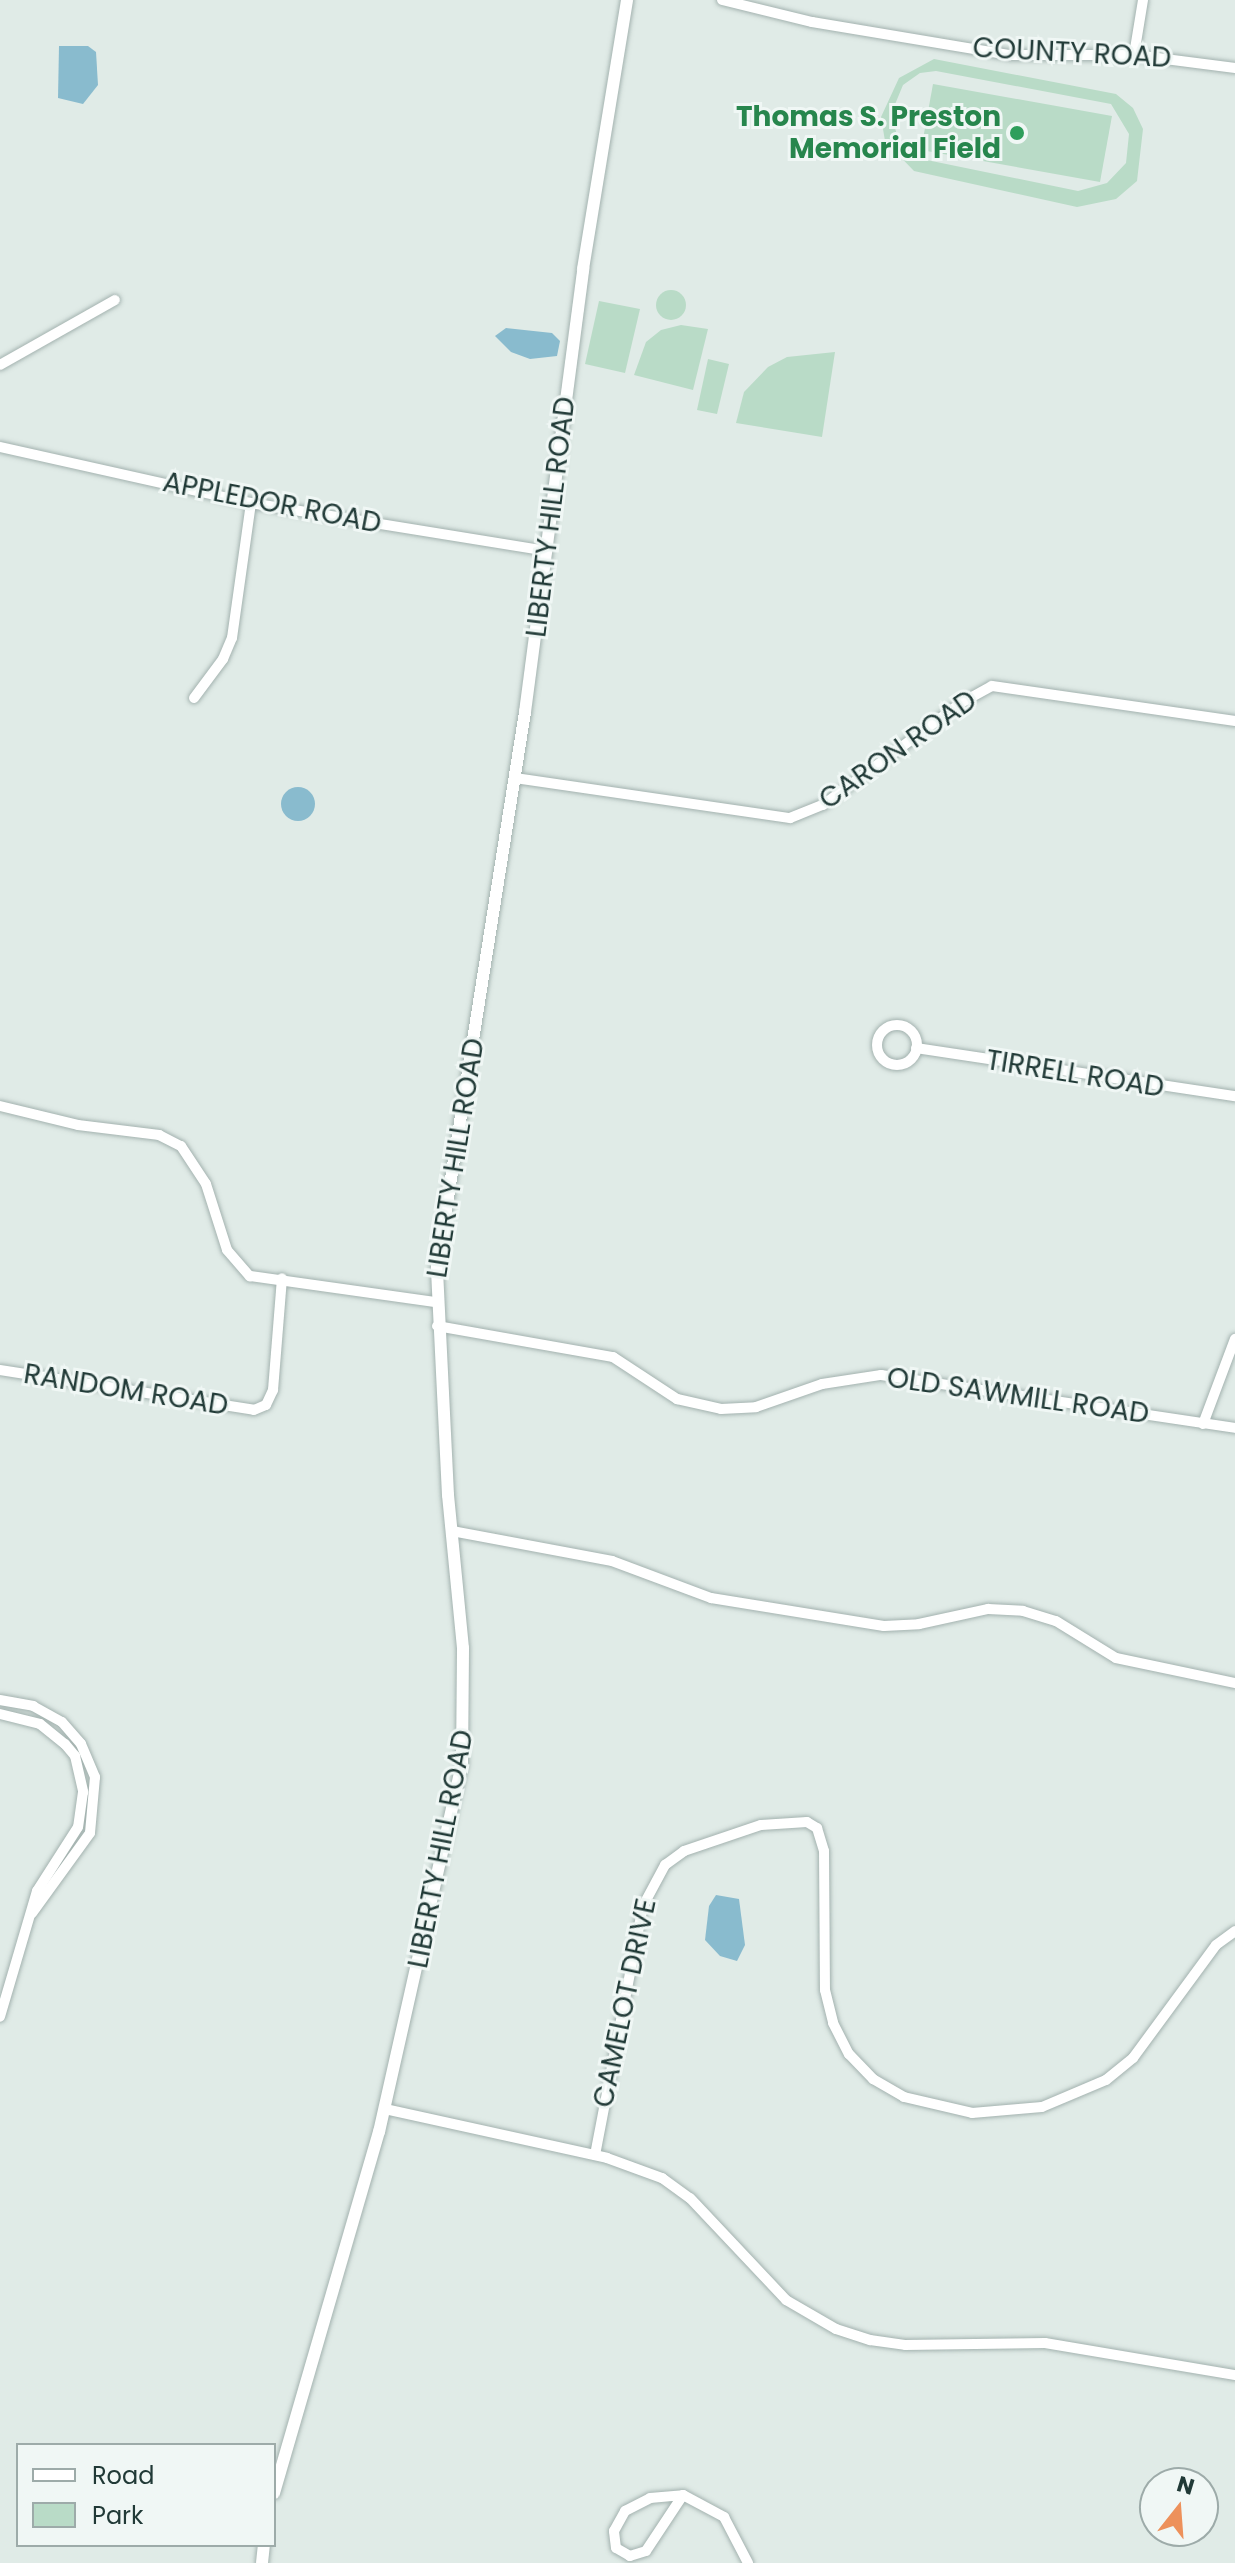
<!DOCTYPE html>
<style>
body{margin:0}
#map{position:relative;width:1235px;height:2563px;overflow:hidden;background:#e0ebe7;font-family:Poppins,sans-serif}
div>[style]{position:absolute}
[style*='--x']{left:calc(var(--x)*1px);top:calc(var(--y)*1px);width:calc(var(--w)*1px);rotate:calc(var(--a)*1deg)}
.green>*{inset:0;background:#b9dbc7}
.round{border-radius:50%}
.water>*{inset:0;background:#89bbce}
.roads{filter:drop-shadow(0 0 2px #a3b2af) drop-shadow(0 0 2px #a3b2af)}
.minor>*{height:10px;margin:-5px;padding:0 5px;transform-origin:5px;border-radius:5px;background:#fff}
.minor>.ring{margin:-5px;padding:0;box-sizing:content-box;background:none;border:10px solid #fff;border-radius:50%}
.tertiary>*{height:12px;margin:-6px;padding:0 6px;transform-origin:6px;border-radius:6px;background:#fff}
.dots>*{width:22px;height:22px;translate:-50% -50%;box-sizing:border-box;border:4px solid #f0f7f5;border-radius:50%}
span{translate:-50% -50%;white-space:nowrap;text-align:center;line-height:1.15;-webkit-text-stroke:6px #f0f7f5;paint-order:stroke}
.street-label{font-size:28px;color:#213a37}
.leisure-label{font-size:28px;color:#27864d;font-weight:700}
.right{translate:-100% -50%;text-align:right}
.legend{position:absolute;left:16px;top:2443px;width:260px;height:104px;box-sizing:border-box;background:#f0f7f5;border:2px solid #9daba9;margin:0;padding:10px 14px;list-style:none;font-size:24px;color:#213a37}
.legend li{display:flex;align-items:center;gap:16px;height:40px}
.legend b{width:40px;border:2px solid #9daba9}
.north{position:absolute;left:1139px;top:2467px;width:80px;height:80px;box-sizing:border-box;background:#f0f7f5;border:2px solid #9daba9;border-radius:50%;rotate:17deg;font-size:22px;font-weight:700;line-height:32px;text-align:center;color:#213a37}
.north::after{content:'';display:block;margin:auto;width:28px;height:36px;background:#ed915b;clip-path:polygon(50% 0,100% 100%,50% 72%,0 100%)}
</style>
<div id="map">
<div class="green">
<i style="clip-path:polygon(evenodd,934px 59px,1116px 94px,1133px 108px,1143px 129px,1137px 181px,1116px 199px,1077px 207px,914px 171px,885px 141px,881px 117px,899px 78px,934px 59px,936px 71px,1111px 104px,1129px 134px,1126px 163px,1107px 183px,1078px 191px,917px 158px,899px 142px,891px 114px,903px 85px,920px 73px,936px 71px)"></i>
<i style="clip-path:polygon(933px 84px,1112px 116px,1100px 182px,921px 150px)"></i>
<i class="round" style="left:656px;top:290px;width:30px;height:30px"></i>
<i style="clip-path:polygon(599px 301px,640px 309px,625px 373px,585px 364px)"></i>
<i style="clip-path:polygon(681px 325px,708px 329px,693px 390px,634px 375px,646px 342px,661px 330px)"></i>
<i style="clip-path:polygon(835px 352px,822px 437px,736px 423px,744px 392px,768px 367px,787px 357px)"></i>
<i style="clip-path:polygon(708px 359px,729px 364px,717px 414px,697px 410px)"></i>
</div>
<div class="water">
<i style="clip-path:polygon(59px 46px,88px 46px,96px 52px,98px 85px,83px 104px,58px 98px)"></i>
<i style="clip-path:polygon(506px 328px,552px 333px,560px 341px,557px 356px,530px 359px,511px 352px,495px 336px)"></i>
<i class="round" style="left:281px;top:787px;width:34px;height:34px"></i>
<i style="clip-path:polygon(716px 1895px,739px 1899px,745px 1945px,737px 1961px,720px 1956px,705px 1940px,709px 1906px)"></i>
</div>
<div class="roads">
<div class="minor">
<i style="--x:722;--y:0;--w:93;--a:13.7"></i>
<i style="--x:812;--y:22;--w:201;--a:9.5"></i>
<i style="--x:1010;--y:55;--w:124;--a:0"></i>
<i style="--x:1134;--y:55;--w:102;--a:7.3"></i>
<i style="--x:1134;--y:55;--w:56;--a:-80.7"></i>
<i style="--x:0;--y:365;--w:132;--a:-29.5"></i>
<i style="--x:0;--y:447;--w:257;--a:12.6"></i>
<i style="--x:251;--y:503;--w:299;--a:9.2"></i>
<i style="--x:194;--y:698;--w:49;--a:-53.4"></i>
<i style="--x:223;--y:659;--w:23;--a:-67"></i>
<i style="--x:232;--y:638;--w:136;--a:-82"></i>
<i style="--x:515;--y:778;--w:278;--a:8.3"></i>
<i style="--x:790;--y:818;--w:35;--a:-22"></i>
<i style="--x:823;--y:805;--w:172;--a:-36.5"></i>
<i style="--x:961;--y:703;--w:35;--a:-29"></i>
<i style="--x:992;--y:686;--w:246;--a:8.2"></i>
<i class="ring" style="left:877px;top:1025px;width:30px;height:30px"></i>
<i style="--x:916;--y:1048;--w:323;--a:8.6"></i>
<i style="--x:0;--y:1106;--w:80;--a:13.7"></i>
<i style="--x:78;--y:1125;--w:82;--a:7"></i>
<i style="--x:159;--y:1135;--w:25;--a:27"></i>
<i style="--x:181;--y:1146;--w:45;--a:56.7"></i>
<i style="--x:206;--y:1184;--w:69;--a:72.3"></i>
<i style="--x:227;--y:1250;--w:35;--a:49"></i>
<i style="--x:250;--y:1276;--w:187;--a:8"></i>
<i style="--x:437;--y:1326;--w:179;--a:10"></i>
<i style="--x:613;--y:1357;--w:77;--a:33.3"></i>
<i style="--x:677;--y:1399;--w:45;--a:12.8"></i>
<i style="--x:721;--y:1409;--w:35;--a:-3"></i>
<i style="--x:756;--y:1407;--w:70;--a:-19.2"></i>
<i style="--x:822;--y:1384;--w:60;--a:-8.7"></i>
<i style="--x:881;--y:1375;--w:358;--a:8.5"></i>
<i style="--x:0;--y:1370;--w:257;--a:8.9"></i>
<i style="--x:254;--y:1410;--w:13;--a:-23"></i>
<i style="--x:266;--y:1405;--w:17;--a:-65"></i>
<i style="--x:273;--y:1390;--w:112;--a:-85.4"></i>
<i style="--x:1203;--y:1424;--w:91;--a:-69.4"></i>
<i style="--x:452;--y:1531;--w:163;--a:10.6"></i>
<i style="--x:612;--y:1561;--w:106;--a:20.5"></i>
<i style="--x:711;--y:1598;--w:175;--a:9.2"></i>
<i style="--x:884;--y:1626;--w:35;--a:-3"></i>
<i style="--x:919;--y:1624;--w:71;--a:-12.3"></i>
<i style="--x:988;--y:1609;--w:35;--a:3"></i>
<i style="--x:1023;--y:1611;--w:34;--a:17"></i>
<i style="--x:1056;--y:1621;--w:70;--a:31.7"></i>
<i style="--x:1116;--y:1658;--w:122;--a:11.9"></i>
<i style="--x:0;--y:1700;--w:34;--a:10"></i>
<i style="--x:33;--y:1706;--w:33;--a:29"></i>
<i style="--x:62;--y:1722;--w:29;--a:49"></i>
<i style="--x:81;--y:1744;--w:36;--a:67"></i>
<i style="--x:95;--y:1777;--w:56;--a:95.1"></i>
<i style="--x:90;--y:1833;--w:99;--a:125.9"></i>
<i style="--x:0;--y:1714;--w:41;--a:14"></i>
<i style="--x:40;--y:1724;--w:32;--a:39"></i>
<i style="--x:65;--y:1744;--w:16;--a:50"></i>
<i style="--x:75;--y:1756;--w:37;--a:77"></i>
<i style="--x:83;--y:1792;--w:35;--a:98"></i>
<i style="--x:78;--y:1827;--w:76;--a:122.6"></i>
<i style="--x:37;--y:1891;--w:131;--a:106.4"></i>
<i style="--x:385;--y:2109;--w:227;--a:12.4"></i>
<i style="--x:607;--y:2158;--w:59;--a:20"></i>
<i style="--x:662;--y:2178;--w:34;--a:36"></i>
<i style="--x:690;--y:2198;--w:140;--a:46.7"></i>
<i style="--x:786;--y:2300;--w:58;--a:30.1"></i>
<i style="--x:836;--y:2329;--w:36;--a:18"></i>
<i style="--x:870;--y:2340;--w:35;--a:8"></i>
<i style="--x:905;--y:2345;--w:140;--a:-0.8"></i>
<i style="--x:1045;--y:2343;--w:193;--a:9.6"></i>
<i style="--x:595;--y:2155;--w:254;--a:-79.1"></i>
<i style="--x:643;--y:1906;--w:47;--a:-61.8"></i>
<i style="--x:665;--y:1865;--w:24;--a:-36"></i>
<i style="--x:684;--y:1851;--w:81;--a:-18.7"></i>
<i style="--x:761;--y:1825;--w:46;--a:-3.7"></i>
<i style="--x:807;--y:1822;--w:12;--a:31"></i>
<i style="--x:817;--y:1828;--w:24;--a:73"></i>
<i style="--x:824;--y:1851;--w:139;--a:89.6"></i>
<i style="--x:825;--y:1990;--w:34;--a:76"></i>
<i style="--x:833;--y:2023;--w:35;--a:63"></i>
<i style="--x:849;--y:2054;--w:35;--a:46"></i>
<i style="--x:873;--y:2079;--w:36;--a:30"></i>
<i style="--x:904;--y:2097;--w:70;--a:13.2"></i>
<i style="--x:972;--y:2113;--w:70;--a:-4.9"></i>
<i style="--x:1042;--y:2107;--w:69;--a:-22.9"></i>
<i style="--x:1106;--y:2080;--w:35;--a:-39"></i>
<i style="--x:1133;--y:2058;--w:140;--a:-53.7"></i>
<i style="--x:1216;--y:1945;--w:24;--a:-36"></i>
<i style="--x:683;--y:2495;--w:67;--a:123.5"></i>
<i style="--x:646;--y:2551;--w:17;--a:163"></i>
<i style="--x:630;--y:2556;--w:16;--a:-150"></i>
<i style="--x:616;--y:2548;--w:17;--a:-97"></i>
<i style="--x:614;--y:2531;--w:23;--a:-61"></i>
<i style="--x:625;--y:2511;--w:28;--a:-27"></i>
<i style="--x:650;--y:2498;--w:33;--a:-5"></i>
<i style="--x:683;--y:2495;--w:47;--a:28.2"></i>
<i style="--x:724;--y:2517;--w:52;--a:62.4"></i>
</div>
<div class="tertiary">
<i style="--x:274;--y:2493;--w:376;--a:-73.8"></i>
<i style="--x:379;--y:2132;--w:376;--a:-77.3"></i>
<i style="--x:462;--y:1765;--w:117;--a:-89.5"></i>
<i style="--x:463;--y:1648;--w:154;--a:-95.6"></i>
<i style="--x:448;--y:1495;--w:228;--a:-92.8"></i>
<i style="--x:437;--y:1267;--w:562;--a:-80.99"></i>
<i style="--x:525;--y:712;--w:447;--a:-82.5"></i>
<i style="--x:583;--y:269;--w:273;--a:-80.7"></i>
<i style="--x:262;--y:2563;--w:18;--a:-84"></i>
</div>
</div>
<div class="dots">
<i style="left:1017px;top:133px;background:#2e9e5b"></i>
</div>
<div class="street-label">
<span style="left:1072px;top:53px;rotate:3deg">COUNTY ROAD</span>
<span style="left:272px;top:503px;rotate:11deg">APPLEDOR ROAD</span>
<span style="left:551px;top:517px;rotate:-83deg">LIBERTY HILL ROAD</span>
<span style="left:898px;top:750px;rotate:-35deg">CARON ROAD</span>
<span style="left:1075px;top:1074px;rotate:9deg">TIRRELL ROAD</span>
<span style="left:456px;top:1158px;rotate:-81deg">LIBERTY HILL ROAD</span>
<span style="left:126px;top:1390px;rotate:9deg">RANDOM ROAD</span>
<span style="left:1018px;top:1396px;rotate:8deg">OLD SAWMILL ROAD</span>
<span style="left:441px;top:1849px;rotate:-79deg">LIBERTY HILL ROAD</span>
<span style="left:625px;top:2003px;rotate:-78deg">CAMELOT DRIVE</span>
</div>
<div class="leisure-label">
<span class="right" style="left:1001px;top:133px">Thomas S. Preston<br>Memorial Field</span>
</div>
<ul class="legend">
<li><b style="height:10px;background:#fff"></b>Road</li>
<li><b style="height:22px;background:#b9dbc7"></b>Park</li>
</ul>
<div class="north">N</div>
</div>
